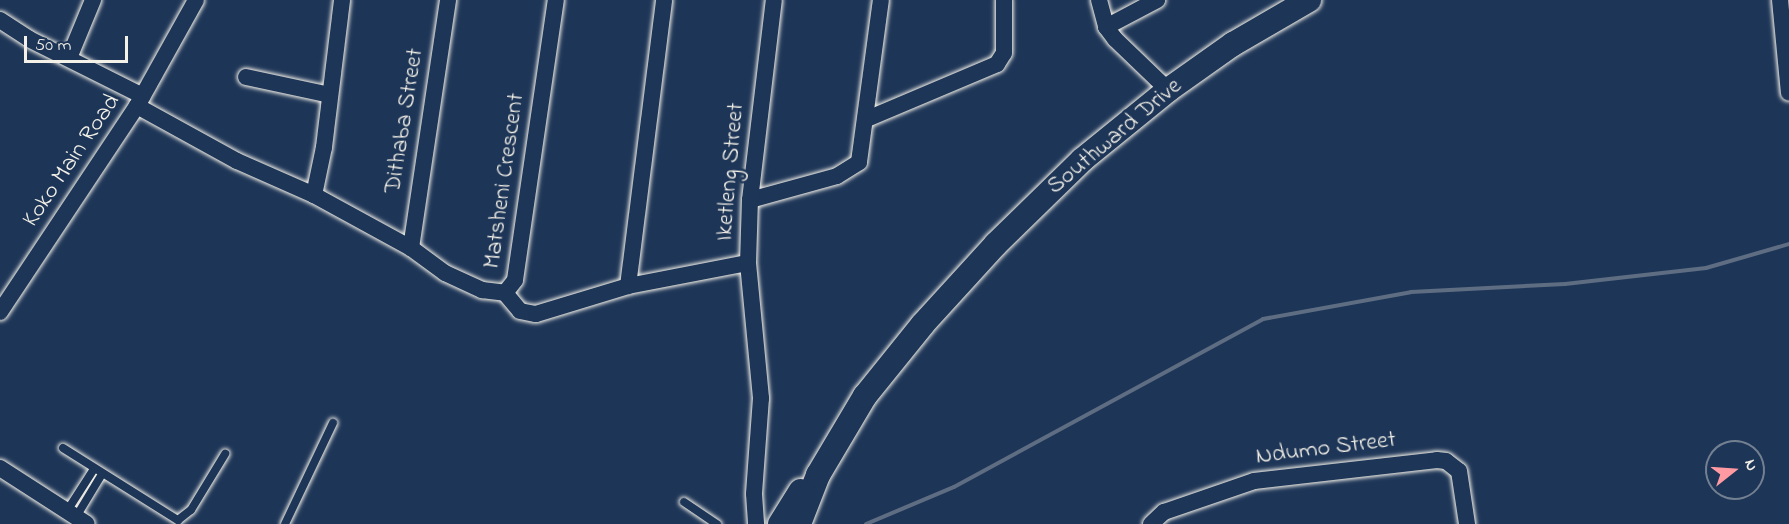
<!DOCTYPE html>
<style>
body{margin:0}
#map{position:relative;width:1789px;height:524px;overflow:hidden;background:#1d3557;font-family:"Indie Flower",sans-serif}
div>[style]{position:absolute}
[style*='--x']{left:calc(var(--x)*1px);top:calc(var(--y)*1px);width:calc(var(--w)*1px);rotate:calc(var(--a)*1deg)}
.stream>*{height:4px;margin:-2px;padding:0 2px;transform-origin:2px;border-radius:2px;background:#5e6d82}
.roads{filter:drop-shadow(0 0 2px #f4f1e8) drop-shadow(0 0 2px #f4f1e8)}
.lane>*{height:8px;margin:-4px;padding:0 4px;transform-origin:4px;border-radius:4px;background:#1d3557}
.street>*{height:16px;margin:-8px;padding:0 8px;transform-origin:8px;border-radius:8px;background:#1d3557}
.secondary>*{height:24px;margin:-12px;padding:0 12px;transform-origin:12px;border-radius:12px;background:#1d3557}
span{translate:-50% -50%;white-space:nowrap;text-align:center;line-height:1.15;-webkit-text-stroke:5px #1d3557;paint-order:stroke}
.street-label{font-size:24px;color:#f4f1e8}
.north{position:absolute;left:1705px;top:440px;width:60px;height:60px;box-sizing:border-box;background:#1d3557;border:2px solid #738091;border-radius:50%;rotate:73deg;font-size:16px;font-weight:700;line-height:24px;text-align:center;color:#f4f1e8}
.north::after{content:'';display:block;margin:auto;width:21px;height:27px;background:#ff9aa2;clip-path:polygon(50% 0,100% 100%,50% 72%,0 100%)}
.scale{position:absolute;left:24px;top:36px;width:104px;height:27px;box-sizing:border-box;border:3px solid #f4f1e8;border-top:0;padding-left:8px;font-size:18px;line-height:21px;white-space:nowrap;color:#f4f1e8;-webkit-text-stroke:4px #1d3557;paint-order:stroke}
</style>
<div id="map">
<div class="stream">
<i style="--x:866;--y:524;--w:95;--a:-22.8"></i>
<i style="--x:954;--y:487;--w:352;--a:-28.5"></i>
<i style="--x:1263;--y:319;--w:150;--a:-10.3"></i>
<i style="--x:1411;--y:292;--w:154;--a:-3"></i>
<i style="--x:1565;--y:284;--w:142;--a:-6.5"></i>
<i style="--x:1706;--y:268;--w:86;--a:-16.1"></i>
</div>
<div class="roads">
<div class="lane">
<i style="--x:63;--y:448;--w:136;--a:32.1"></i>
<i style="--x:178;--y:520;--w:16;--a:-38"></i>
<i style="--x:191;--y:510;--w:66;--a:-58.7"></i>
<i style="--x:684;--y:502;--w:40;--a:34"></i>
<i style="--x:67;--y:511;--w:50;--a:-57.3"></i>
<i style="--x:76;--y:517;--w:50;--a:-58.8"></i>
<i style="--x:285;--y:524;--w:112;--a:-64.6"></i>
</div>
<div class="street">
<i style="--x:1099;--y:0;--w:28;--a:75"></i>
<i style="--x:1106;--y:27;--w:15;--a:53"></i>
<i style="--x:1115;--y:39;--w:74;--a:43.9"></i>
<i style="--x:1780;--y:0;--w:93;--a:84.5"></i>
<i style="--x:0;--y:20;--w:35;--a:33"></i>
<i style="--x:29;--y:39;--w:127;--a:26.6"></i>
<i style="--x:1106;--y:27;--w:58;--a:-27.9"></i>
<i style="--x:69;--y:58;--w:63;--a:-67.5"></i>
<i style="--x:246;--y:77;--w:86;--a:12.1"></i>
<i style="--x:137;--y:106;--w:114;--a:28.8"></i>
<i style="--x:237;--y:161;--w:84;--a:23.8"></i>
<i style="--x:314;--y:195;--w:111;--a:28.7"></i>
<i style="--x:411;--y:248;--w:42;--a:36.3"></i>
<i style="--x:445;--y:273;--w:41;--a:24.7"></i>
<i style="--x:482;--y:290;--w:23;--a:7"></i>
<i style="--x:505;--y:293;--w:16;--a:-52"></i>
<i style="--x:515;--y:280;--w:283;--a:-81.7"></i>
<i style="--x:867;--y:119;--w:141;--a:-22.9"></i>
<i style="--x:997;--y:64;--w:13;--a:-58"></i>
<i style="--x:1004;--y:53;--w:53;--a:-90"></i>
<i style="--x:314;--y:195;--w:49;--a:-78.2"></i>
<i style="--x:324;--y:147;--w:148;--a:-83"></i>
<i style="--x:750;--y:200;--w:90;--a:-15.4"></i>
<i style="--x:837;--y:176;--w:26;--a:-32"></i>
<i style="--x:859;--y:162;--w:163;--a:-82.3"></i>
<i style="--x:411;--y:248;--w:251;--a:-81.5"></i>
<i style="--x:748;--y:263;--w:136;--a:84.5"></i>
<i style="--x:761;--y:398;--w:96;--a:94.2"></i>
<i style="--x:754;--y:494;--w:30;--a:86"></i>
<i style="--x:628;--y:286;--w:288;--a:-82.8"></i>
<i style="--x:505;--y:293;--w:23;--a:50"></i>
<i style="--x:520;--y:311;--w:16;--a:11"></i>
<i style="--x:536;--y:314;--w:96;--a:-16.9"></i>
<i style="--x:628;--y:286;--w:122;--a:-10.9"></i>
<i style="--x:748;--y:263;--w:63;--a:-88.2"></i>
<i style="--x:750;--y:200;--w:201;--a:-83.2"></i>
<i style="--x:0;--y:312;--w:247;--a:-56.4"></i>
<i style="--x:137;--y:106;--w:121;--a:-60.9"></i>
<i style="--x:0;--y:468;--w:103;--a:32.8"></i>
<i style="--x:1151;--y:524;--w:18;--a:-43"></i>
<i style="--x:1164;--y:512;--w:95;--a:-19"></i>
<i style="--x:1254;--y:481;--w:184;--a:-6.5"></i>
<i style="--x:1437;--y:460;--w:9;--a:6"></i>
<i style="--x:1446;--y:461;--w:16;--a:38"></i>
<i style="--x:1459;--y:471;--w:54;--a:81.4"></i>
</div>
<div class="secondary">
<i style="--x:780;--y:524;--w:39;--a:-58"></i>
<i style="--x:799;--y:524;--w:53;--a:-68.8"></i>
<i style="--x:818;--y:475;--w:92;--a:-59.3"></i>
<i style="--x:865;--y:396;--w:92;--a:-51.1"></i>
<i style="--x:923;--y:324;--w:108;--a:-47.6"></i>
<i style="--x:996;--y:244;--w:120;--a:-44.3"></i>
<i style="--x:1082;--y:160;--w:111;--a:-39.1"></i>
<i style="--x:1168;--y:90;--w:80;--a:-35.3"></i>
<i style="--x:1233;--y:44;--w:88;--a:-30.1"></i>
</div>
</div>
<div class="street-label">
<span style="left:405px;top:121px;rotate:-81deg">Dithaba Street</span>
<span style="left:1115px;top:137px;rotate:-40deg">Southward Drive</span>
<span style="left:72px;top:161px;rotate:-56deg">Koko Main Road</span>
<span style="left:731px;top:172px;rotate:-85deg">Iketleng Street</span>
<span style="left:505px;top:181px;rotate:-82deg">Matsheni Crescent</span>
<span style="left:1326px;top:449px;rotate:-7deg">Ndumo Street</span>
</div>
<div class="north">N</div>
<div class="scale">50 m</div>
</div>
